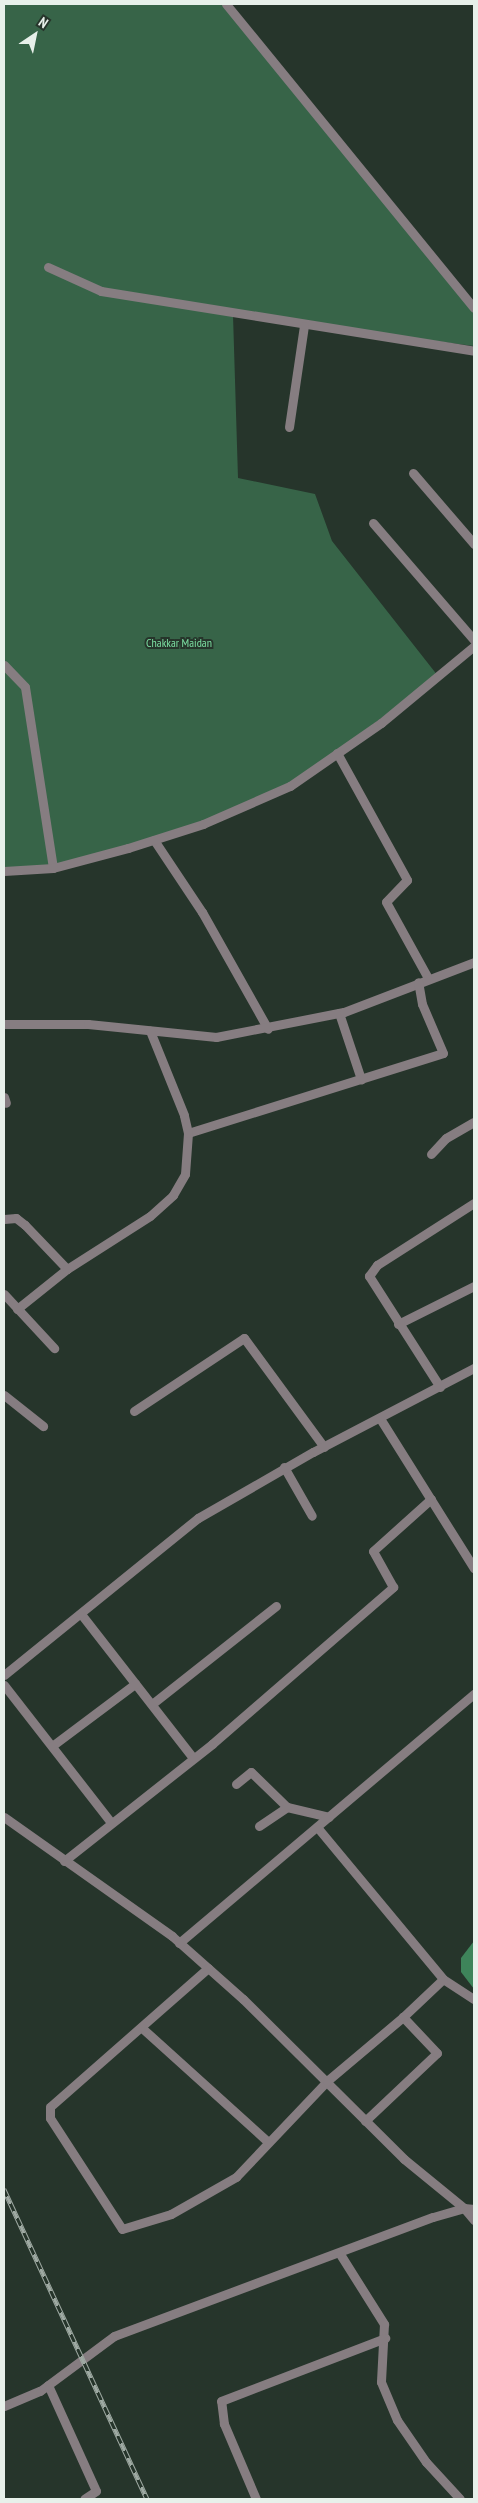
<!DOCTYPE html>
<style>
body{margin:0}
#map{position:relative;width:478px;height:2503px;overflow:hidden;background:#26352b;font-family:"PT Sans Narrow",sans-serif}
div>[style]{position:absolute}
[style*='--x']{left:calc(var(--x)*1px);top:calc(var(--y)*1px);width:calc(var(--w)*1px);rotate:calc(var(--a)*1deg)}
.green>*{inset:0;background:#376448}
.water>*{inset:0;background:#3e845a}
.street>*{height:9px;margin:-4.5px;padding:0 4.5px;transform-origin:4.5px;border-radius:4.5px;background:#867d81}
.rail>*{height:4.5px;margin-top:-2.25px;transform-origin:0;background:repeating-linear-gradient(90deg,#26352b 0 8px,#9faaa3 0 16px);box-sizing:border-box;border-block:1px solid #9faaa3}
span{translate:-50% -50%;white-space:nowrap;text-align:center;line-height:1.15;-webkit-text-stroke:4px #26352b;paint-order:stroke}
.park-label{font-size:12px;color:#7cdfa2}
.frame{position:absolute;inset:0;border:5px solid #e7f0ea;pointer-events:none}
.north{position:absolute;left:10px;top:10px;width:50px;height:50px;-webkit-text-stroke:4px #26352b;paint-order:stroke;rotate:34deg;font-size:14px;font-weight:700;line-height:20px;text-align:center;color:#e7f0ea}
.north::after{content:'';display:block;margin:auto;width:18px;height:22px;background:#e7f0ea;clip-path:polygon(50% 0,100% 100%,50% 72%,0 100%)}
</style>
<div id="map">
<div class="green">
<i style="clip-path:polygon(4px 4px,226px 4px,474px 307px,474px 346px,233px 315px,238px 478px,315px 494px,332px 541px,438px 676px,290px 786px,203px 824px,53px 868px,4px 871px)"></i>
</div>
<div class="water">
<i style="clip-path:polygon(474px 1941px,474px 1989px,461px 1972px,461px 1958px)"></i>
</div>
<div class="street">
<i style="--x:226;--y:4;--w:392;--a:50.8"></i>
<i style="--x:48;--y:267;--w:58;--a:24.4"></i>
<i style="--x:101;--y:291;--w:378;--a:9.1"></i>
<i style="--x:289;--y:427;--w:102;--a:-81.6"></i>
<i style="--x:413;--y:473;--w:94;--a:49.3"></i>
<i style="--x:373;--y:523;--w:155;--a:49.2"></i>
<i style="--x:4;--y:665;--w:30;--a:46"></i>
<i style="--x:25;--y:687;--w:183;--a:81.2"></i>
<i style="--x:337;--y:753;--w:145;--a:61.1"></i>
<i style="--x:407;--y:880;--w:30;--a:134"></i>
<i style="--x:386;--y:902;--w:87;--a:61.1"></i>
<i style="--x:154;--y:840;--w:87;--a:56.3"></i>
<i style="--x:202;--y:912;--w:134;--a:60.6"></i>
<i style="--x:4;--y:871;--w:49;--a:-3.5"></i>
<i style="--x:53;--y:868;--w:78;--a:-14.9"></i>
<i style="--x:128;--y:848;--w:79;--a:-17.7"></i>
<i style="--x:203;--y:824;--w:95;--a:-23.6"></i>
<i style="--x:290;--y:786;--w:111;--a:-34.7"></i>
<i style="--x:381;--y:723;--w:121;--a:-39.6"></i>
<i style="--x:339;--y:1013;--w:70;--a:71.6"></i>
<i style="--x:4;--y:1024;--w:84;--a:0"></i>
<i style="--x:88;--y:1024;--w:129;--a:5.8"></i>
<i style="--x:216;--y:1037;--w:130;--a:-11.1"></i>
<i style="--x:344;--y:1012;--w:139;--a:-21"></i>
<i style="--x:4;--y:1097;--w:6;--a:72"></i>
<i style="--x:188;--y:1133;--w:267;--a:-17.4"></i>
<i style="--x:443;--y:1053;--w:53;--a:-113.2"></i>
<i style="--x:422;--y:1004;--w:22;--a:-100"></i>
<i style="--x:431;--y:1154;--w:22;--a:-47"></i>
<i style="--x:446;--y:1138;--w:32;--a:-30"></i>
<i style="--x:4;--y:1219;--w:12;--a:-5"></i>
<i style="--x:16;--y:1218;--w:11;--a:38"></i>
<i style="--x:25;--y:1225;--w:61;--a:46.3"></i>
<i style="--x:4;--y:1294;--w:74;--a:47.2"></i>
<i style="--x:17;--y:1309;--w:64;--a:-38.7"></i>
<i style="--x:67;--y:1269;--w:98;--a:-32.6"></i>
<i style="--x:150;--y:1216;--w:31;--a:-42"></i>
<i style="--x:173;--y:1195;--w:24;--a:-60"></i>
<i style="--x:185;--y:1174;--w:41;--a:-85.8"></i>
<i style="--x:188;--y:1133;--w:18;--a:-103"></i>
<i style="--x:184;--y:1115;--w:91;--a:-112"></i>
<i style="--x:398;--y:1324;--w:85;--a:-26.6"></i>
<i style="--x:440;--y:1387;--w:132;--a:-122.6"></i>
<i style="--x:369;--y:1276;--w:14;--a:-54"></i>
<i style="--x:377;--y:1265;--w:115;--a:-32.6"></i>
<i style="--x:4;--y:1395;--w:50;--a:38.5"></i>
<i style="--x:134;--y:1411;--w:132;--a:-33.6"></i>
<i style="--x:244;--y:1338;--w:135;--a:53.7"></i>
<i style="--x:381;--y:1420;--w:175;--a:57.9"></i>
<i style="--x:284;--y:1467;--w:56;--a:60.3"></i>
<i style="--x:81;--y:1614;--w:182;--a:52.1"></i>
<i style="--x:4;--y:1675;--w:250;--a:-39"></i>
<i style="--x:198;--y:1518;--w:133;--a:-29.9"></i>
<i style="--x:313;--y:1452;--w:182;--a:-27.6"></i>
<i style="--x:4;--y:1685;--w:172;--a:52.1"></i>
<i style="--x:152;--y:1704;--w:158;--a:-38.3"></i>
<i style="--x:52;--y:1746;--w:104;--a:-36.8"></i>
<i style="--x:236;--y:1784;--w:19;--a:-39"></i>
<i style="--x:251;--y:1772;--w:50;--a:44.2"></i>
<i style="--x:287;--y:1807;--w:43;--a:13.4"></i>
<i style="--x:4;--y:1817;--w:206;--a:35.3"></i>
<i style="--x:172;--y:1936;--w:95;--a:41.6"></i>
<i style="--x:243;--y:1999;--w:227;--a:44.8"></i>
<i style="--x:404;--y:2159;--w:77;--a:39.2"></i>
<i style="--x:464;--y:2208;--w:10;--a:6"></i>
<i style="--x:259;--y:1826;--w:34;--a:-34"></i>
<i style="--x:317;--y:1827;--w:197;--a:50.3"></i>
<i style="--x:443;--y:1979;--w:37;--a:33"></i>
<i style="--x:64;--y:1861;--w:189;--a:-38.3"></i>
<i style="--x:212;--y:1744;--w:240;--a:-40.9"></i>
<i style="--x:393;--y:1587;--w:41;--a:-119.1"></i>
<i style="--x:373;--y:1551;--w:78;--a:-41.9"></i>
<i style="--x:179;--y:1943;--w:386;--a:-40.2"></i>
<i style="--x:208;--y:1968;--w:210;--a:138.7"></i>
<i style="--x:50;--y:2107;--w:11;--a:90"></i>
<i style="--x:50;--y:2118;--w:132;--a:57"></i>
<i style="--x:122;--y:2229;--w:51;--a:-17"></i>
<i style="--x:171;--y:2214;--w:75;--a:-29.6"></i>
<i style="--x:236;--y:2177;--w:132;--a:-46.5"></i>
<i style="--x:327;--y:2081;--w:99;--a:-40.1"></i>
<i style="--x:142;--y:2028;--w:169;--a:42.1"></i>
<i style="--x:365;--y:2121;--w:99;--a:-43.4"></i>
<i style="--x:437;--y:2053;--w:50;--a:-133.4"></i>
<i style="--x:403;--y:2017;--w:55;--a:-43.5"></i>
<i style="--x:340;--y:2254;--w:83;--a:57.8"></i>
<i style="--x:384;--y:2324;--w:58;--a:93"></i>
<i style="--x:381;--y:2382;--w:41;--a:67.2"></i>
<i style="--x:397;--y:2420;--w:51;--a:55.4"></i>
<i style="--x:426;--y:2462;--w:50;--a:47.4"></i>
<i style="--x:48;--y:2385;--w:116;--a:65.6"></i>
<i style="--x:96;--y:2491;--w:14;--a:146"></i>
<i style="--x:4;--y:2406;--w:39;--a:-23"></i>
<i style="--x:40;--y:2391;--w:92;--a:-36.6"></i>
<i style="--x:114;--y:2336;--w:340;--a:-20.5"></i>
<i style="--x:433;--y:2217;--w:32;--a:-16"></i>
<i style="--x:464;--y:2208;--w:16;--a:50"></i>
<i style="--x:256;--y:2499;--w:82;--a:-113.1"></i>
<i style="--x:224;--y:2424;--w:23;--a:-97"></i>
<i style="--x:221;--y:2401;--w:176;--a:-21"></i>
</div>
<div class="rail">
<i style="--x:4;--y:2189;--w:341;--a:65.2"></i>
</div>
<div class="park-label">
<span style="left:179px;top:643px">Chakkar Maidan</span>
</div>
<div class="frame"></div>
<div class="north">N</div>
</div>
